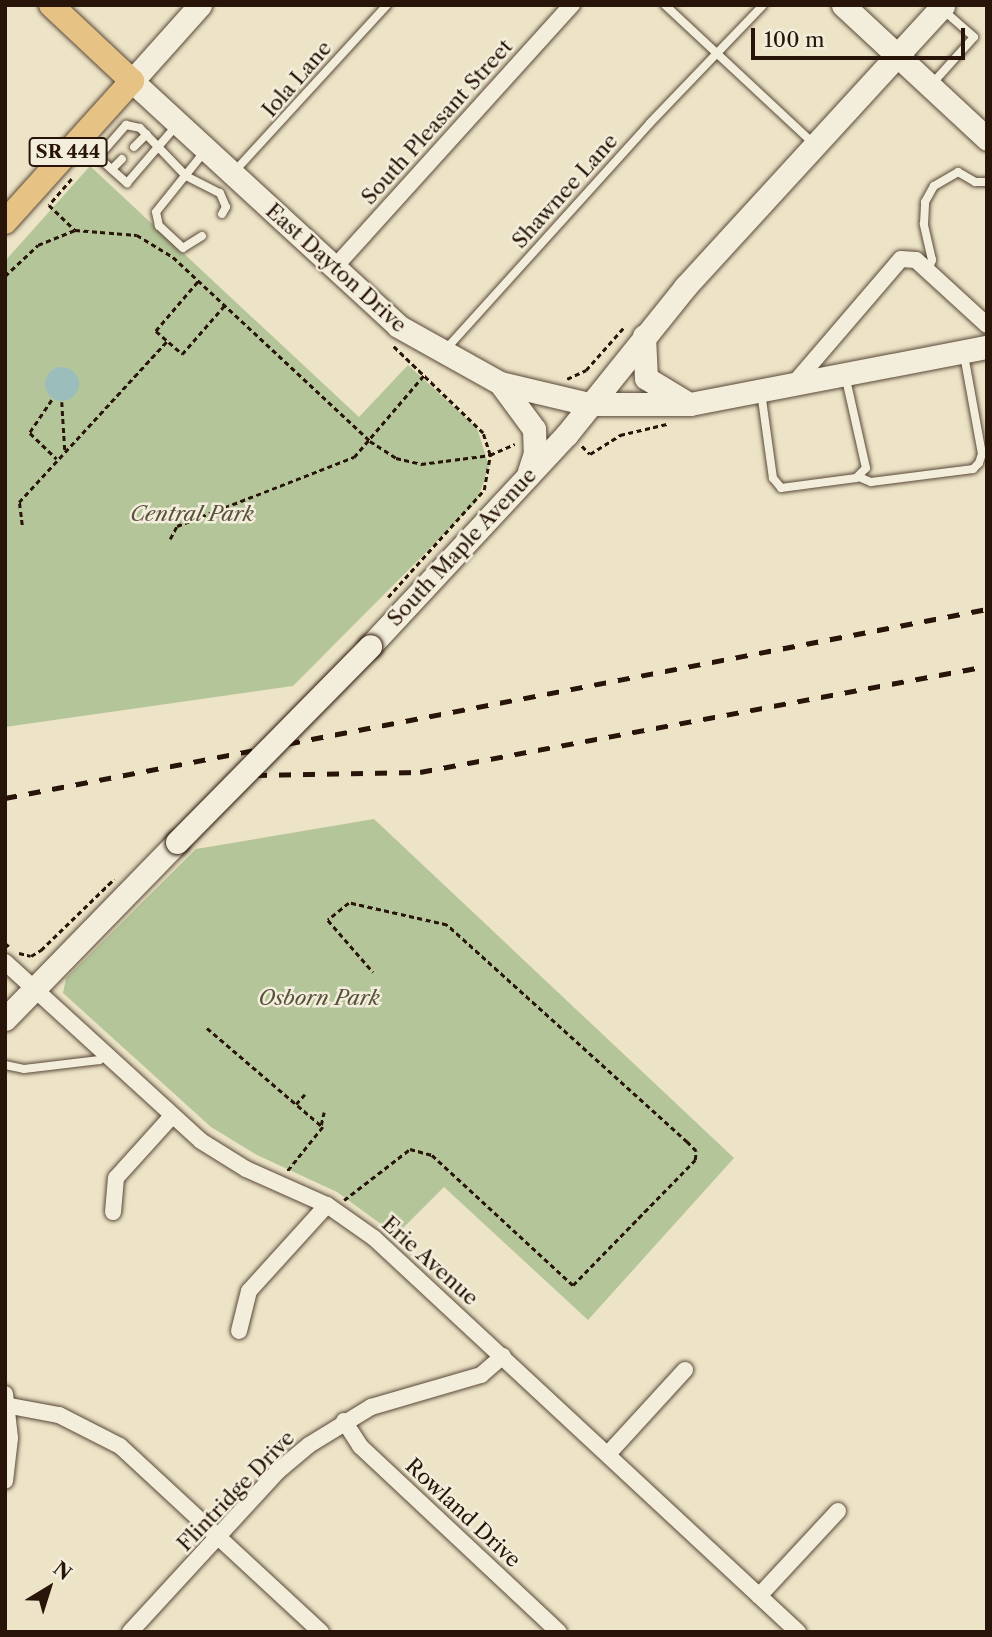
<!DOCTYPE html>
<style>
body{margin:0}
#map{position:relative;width:992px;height:1637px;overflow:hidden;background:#ede4c7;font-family:"Libre Caslon Text",serif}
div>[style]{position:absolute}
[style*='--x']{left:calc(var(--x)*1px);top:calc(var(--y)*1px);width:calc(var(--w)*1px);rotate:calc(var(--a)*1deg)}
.green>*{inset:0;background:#b4c599}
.water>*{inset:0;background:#9bbdbc}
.round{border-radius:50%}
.path>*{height:2.5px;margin-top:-1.25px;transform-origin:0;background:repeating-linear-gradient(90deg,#281409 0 5px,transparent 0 8.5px)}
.roads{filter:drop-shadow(0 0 2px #594838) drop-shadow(0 0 2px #594838)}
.lane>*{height:8px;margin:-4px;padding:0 4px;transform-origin:4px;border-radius:4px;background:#f3eddb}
.street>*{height:16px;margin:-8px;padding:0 8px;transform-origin:8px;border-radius:8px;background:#f3eddb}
.secondary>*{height:23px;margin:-11.5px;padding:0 11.5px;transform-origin:11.5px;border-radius:11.5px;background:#f3eddb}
.primary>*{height:24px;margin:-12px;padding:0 12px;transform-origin:12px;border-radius:12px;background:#e6c284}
.rail>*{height:4.5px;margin-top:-2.25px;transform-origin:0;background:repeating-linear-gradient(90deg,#281409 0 12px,transparent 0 24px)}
.bridges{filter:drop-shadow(0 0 2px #281409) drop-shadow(0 0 2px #281409)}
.secondary-bridge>*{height:23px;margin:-11.5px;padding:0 11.5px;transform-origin:11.5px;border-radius:11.5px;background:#f3eddb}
span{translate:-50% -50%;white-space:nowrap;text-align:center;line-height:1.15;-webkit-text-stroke:5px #f3eddb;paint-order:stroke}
.shield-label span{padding:2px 5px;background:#f3eddb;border:2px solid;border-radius:5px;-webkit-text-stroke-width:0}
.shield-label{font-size:19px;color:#281409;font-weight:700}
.street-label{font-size:21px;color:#281409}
.park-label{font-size:21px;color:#59523b;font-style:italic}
.frame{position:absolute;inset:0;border:7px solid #281409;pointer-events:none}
.north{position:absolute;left:14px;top:1553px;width:70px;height:70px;-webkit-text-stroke:5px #f3eddb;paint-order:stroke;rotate:38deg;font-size:19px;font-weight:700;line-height:28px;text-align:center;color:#281409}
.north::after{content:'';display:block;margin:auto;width:24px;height:32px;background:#281409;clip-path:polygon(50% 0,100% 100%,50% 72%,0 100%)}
.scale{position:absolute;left:751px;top:28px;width:214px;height:32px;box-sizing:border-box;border:4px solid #281409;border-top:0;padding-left:9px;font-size:21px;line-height:24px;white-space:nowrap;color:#281409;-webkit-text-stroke:5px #f3eddb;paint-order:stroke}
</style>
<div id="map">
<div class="green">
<i style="clip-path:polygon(90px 166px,359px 417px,408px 365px,477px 428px,489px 466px,477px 501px,293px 686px,5px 727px,5px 261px)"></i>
<i style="clip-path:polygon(374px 819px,734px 1158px,588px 1320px,444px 1187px,396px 1235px,337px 1192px,257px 1155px,211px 1127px,63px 993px,66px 978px,196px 849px)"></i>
</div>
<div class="water">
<i class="round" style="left:45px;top:367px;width:34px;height:34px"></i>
</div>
<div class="path">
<i style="--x:72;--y:179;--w:35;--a:131"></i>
<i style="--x:49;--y:205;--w:36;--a:44"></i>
<i style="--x:5;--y:276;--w:45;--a:-43.2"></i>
<i style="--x:38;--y:245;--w:40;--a:-22"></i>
<i style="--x:75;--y:230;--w:62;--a:4.6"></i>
<i style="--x:137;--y:235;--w:42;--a:31.4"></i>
<i style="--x:173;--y:257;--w:270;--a:43"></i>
<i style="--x:370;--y:441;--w:31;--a:33"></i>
<i style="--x:396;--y:458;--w:26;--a:13"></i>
<i style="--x:421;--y:464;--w:70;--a:-7.4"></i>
<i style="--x:490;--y:455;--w:27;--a:-24"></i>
<i style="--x:198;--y:282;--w:65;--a:130.6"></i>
<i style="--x:156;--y:331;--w:35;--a:41"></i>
<i style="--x:182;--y:354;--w:64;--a:-48.8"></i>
<i style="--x:567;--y:379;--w:21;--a:-25"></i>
<i style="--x:586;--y:370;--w:59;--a:-48.4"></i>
<i style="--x:52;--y:400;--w:40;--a:124"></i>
<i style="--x:30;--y:433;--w:37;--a:44"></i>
<i style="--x:62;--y:402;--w:49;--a:86.5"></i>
<i style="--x:582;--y:446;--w:11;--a:45"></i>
<i style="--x:590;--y:454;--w:36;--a:-32"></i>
<i style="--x:620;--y:435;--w:48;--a:-13.2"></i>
<i style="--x:22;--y:525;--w:23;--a:-97"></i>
<i style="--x:19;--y:502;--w:219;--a:-47.4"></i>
<i style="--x:170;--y:539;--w:15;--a:-62"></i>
<i style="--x:177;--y:526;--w:190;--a:-21.3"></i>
<i style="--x:354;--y:457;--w:108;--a:-49.5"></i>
<i style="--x:388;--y:597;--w:144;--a:-48.1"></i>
<i style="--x:484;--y:490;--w:36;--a:-80"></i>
<i style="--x:490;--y:455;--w:23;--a:-108"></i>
<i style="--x:483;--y:433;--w:127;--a:-136"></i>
<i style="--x:5;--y:943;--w:8;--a:40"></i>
<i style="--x:19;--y:953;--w:12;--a:14"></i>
<i style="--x:31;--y:956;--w:12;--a:-31"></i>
<i style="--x:41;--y:950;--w:102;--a:-44.2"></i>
<i style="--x:207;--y:1028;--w:153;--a:40.5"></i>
<i style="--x:323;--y:1127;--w:58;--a:128.7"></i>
<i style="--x:296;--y:1104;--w:13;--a:-48"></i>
<i style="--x:321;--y:1125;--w:13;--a:-77"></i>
<i style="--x:344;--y:1200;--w:83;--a:-37.7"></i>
<i style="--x:410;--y:1149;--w:23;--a:15"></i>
<i style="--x:432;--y:1155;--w:192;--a:42.7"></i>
<i style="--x:573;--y:1285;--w:175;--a:-45.7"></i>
<i style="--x:695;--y:1160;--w:9;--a:-84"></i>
<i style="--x:696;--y:1151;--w:13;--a:-135"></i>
<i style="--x:687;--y:1142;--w:324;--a:-137.9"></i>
<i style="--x:447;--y:925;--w:100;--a:-167.3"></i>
<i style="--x:349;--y:903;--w:27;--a:141"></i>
<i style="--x:328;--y:920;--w:69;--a:49.1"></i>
</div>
<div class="roads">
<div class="lane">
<i style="--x:665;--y:5;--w:204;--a:43"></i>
<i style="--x:931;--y:85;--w:64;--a:-48.1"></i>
<i style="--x:974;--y:37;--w:41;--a:-138.9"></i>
<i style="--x:81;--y:142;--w:62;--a:41.7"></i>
<i style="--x:127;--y:183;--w:75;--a:-49.3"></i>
<i style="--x:134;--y:147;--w:18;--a:-45"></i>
<i style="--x:98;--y:157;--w:43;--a:-48.8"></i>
<i style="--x:126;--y:125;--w:14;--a:12"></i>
<i style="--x:140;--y:128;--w:66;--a:46.2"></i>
<i style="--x:186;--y:176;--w:38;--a:27"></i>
<i style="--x:220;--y:193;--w:15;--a:67"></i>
<i style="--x:226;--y:207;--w:8;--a:120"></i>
<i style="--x:112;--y:169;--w:14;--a:-45"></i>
<i style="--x:233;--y:173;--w:228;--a:-47.5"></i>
<i style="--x:202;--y:236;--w:22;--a:148"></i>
<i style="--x:183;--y:248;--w:33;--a:-137"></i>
<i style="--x:159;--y:226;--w:14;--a:-102"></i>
<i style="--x:156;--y:212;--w:77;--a:-51.3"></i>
<i style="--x:928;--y:271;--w:12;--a:-70"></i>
<i style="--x:932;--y:260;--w:37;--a:-103"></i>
<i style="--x:924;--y:224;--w:22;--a:-87"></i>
<i style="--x:925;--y:202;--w:18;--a:-61"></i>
<i style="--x:934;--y:186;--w:28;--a:-30"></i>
<i style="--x:958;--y:172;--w:20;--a:30"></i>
<i style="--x:975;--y:182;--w:12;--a:0"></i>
<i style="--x:446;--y:349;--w:304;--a:-47.9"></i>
<i style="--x:650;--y:123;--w:163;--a:-46.2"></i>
<i style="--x:761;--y:392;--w:87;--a:82.1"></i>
<i style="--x:773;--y:478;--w:13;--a:51"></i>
<i style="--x:781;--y:488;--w:76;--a:-7.6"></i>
<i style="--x:856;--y:478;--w:14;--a:-45"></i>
<i style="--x:866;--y:468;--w:95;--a:-102.7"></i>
<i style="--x:859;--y:477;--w:13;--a:23"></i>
<i style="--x:871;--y:482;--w:103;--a:-7.3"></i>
<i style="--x:973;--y:469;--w:8;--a:-45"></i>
<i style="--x:979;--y:463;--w:9;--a:-72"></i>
<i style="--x:982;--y:454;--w:101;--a:-100.3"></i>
<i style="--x:5;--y:1065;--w:19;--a:12"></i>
<i style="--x:24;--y:1069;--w:76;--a:-6.8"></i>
<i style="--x:99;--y:1060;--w:9;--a:-41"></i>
</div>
<div class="street">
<i style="--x:334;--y:268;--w:355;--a:-47.9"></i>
<i style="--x:792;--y:386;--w:167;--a:-49.4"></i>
<i style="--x:901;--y:259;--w:15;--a:4"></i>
<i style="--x:916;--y:260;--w:96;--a:42.5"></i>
<i style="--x:5;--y:962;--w:265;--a:42.4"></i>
<i style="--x:201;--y:1141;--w:53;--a:31.9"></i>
<i style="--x:246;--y:1169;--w:89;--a:24"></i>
<i style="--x:327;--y:1205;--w:57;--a:35.1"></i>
<i style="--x:374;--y:1238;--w:579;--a:42.9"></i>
<i style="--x:113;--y:1212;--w:34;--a:-85"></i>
<i style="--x:116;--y:1178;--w:84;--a:-47.9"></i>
<i style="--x:239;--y:1331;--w:41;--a:-76"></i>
<i style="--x:249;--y:1291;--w:116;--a:-47.8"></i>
<i style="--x:5;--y:1394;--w:44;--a:83.5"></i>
<i style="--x:10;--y:1438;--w:43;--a:96.6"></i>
<i style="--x:5;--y:1405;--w:55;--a:10.5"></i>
<i style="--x:59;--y:1415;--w:68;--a:26.9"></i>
<i style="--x:120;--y:1446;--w:274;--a:42.8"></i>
<i style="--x:344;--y:1421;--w:30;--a:57"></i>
<i style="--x:360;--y:1446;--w:272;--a:43.1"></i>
<i style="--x:608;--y:1454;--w:114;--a:-47.5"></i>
<i style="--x:759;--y:1596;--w:116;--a:-47.1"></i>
<i style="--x:130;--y:1632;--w:219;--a:-47.4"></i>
<i style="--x:278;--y:1471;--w:40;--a:-40"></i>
<i style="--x:309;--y:1445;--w:73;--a:-31.5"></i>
<i style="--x:371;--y:1407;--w:115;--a:-16.2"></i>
<i style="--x:481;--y:1375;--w:29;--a:-41"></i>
</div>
<div class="secondary">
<i style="--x:200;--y:5;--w:102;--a:131.8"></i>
<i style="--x:132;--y:81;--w:362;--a:42.6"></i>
<i style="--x:398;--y:326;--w:117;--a:29.2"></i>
<i style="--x:500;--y:383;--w:91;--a:13.3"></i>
<i style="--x:589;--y:404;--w:101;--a:0"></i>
<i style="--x:690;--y:404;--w:302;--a:-10.9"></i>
<i style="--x:843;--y:5;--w:197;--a:42.9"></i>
<i style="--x:644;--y:336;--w:42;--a:87.3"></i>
<i style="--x:646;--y:378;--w:44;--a:31.2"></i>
<i style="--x:500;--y:383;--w:57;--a:53.5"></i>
<i style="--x:534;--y:429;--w:24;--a:88"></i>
<i style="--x:535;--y:453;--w:20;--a:108"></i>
<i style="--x:370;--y:646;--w:289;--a:-47.1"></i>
<i style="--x:567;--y:434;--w:189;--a:-51.2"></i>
<i style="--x:685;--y:287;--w:382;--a:-47.5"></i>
<i style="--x:5;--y:1019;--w:247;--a:-45.8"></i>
</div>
<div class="primary">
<i style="--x:5;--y:222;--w:190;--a:-48"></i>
<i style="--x:132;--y:81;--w:111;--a:-136.8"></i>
</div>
</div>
<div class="rail">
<i style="--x:255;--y:775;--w:165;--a:-1"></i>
<i style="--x:420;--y:772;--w:577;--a:-10.59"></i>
<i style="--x:5;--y:798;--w:1000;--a:-10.89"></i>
</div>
<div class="bridges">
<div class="secondary-bridge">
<i style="--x:177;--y:842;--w:275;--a:-45.4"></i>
</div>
</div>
<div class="shield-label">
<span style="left:68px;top:152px">SR 444</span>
</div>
<div class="street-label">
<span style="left:297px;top:79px;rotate:-49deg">Iola Lane</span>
<span style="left:437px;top:122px;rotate:-48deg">South Pleasant Street</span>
<span style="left:565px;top:191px;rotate:-48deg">Shawnee Lane</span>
<span style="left:336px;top:268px;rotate:42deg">East Dayton Drive</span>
<span style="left:462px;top:547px;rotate:-47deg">South Maple Avenue</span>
<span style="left:430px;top:1261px;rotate:42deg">Erie Avenue</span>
<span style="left:236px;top:1491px;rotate:-46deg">Flintridge Drive</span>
<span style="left:463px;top:1513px;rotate:43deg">Rowland Drive</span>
</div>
<div class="park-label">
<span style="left:192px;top:514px">Central Park</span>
<span style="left:319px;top:998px">Osborn Park</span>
</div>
<div class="frame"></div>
<div class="north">N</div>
<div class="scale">100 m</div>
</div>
